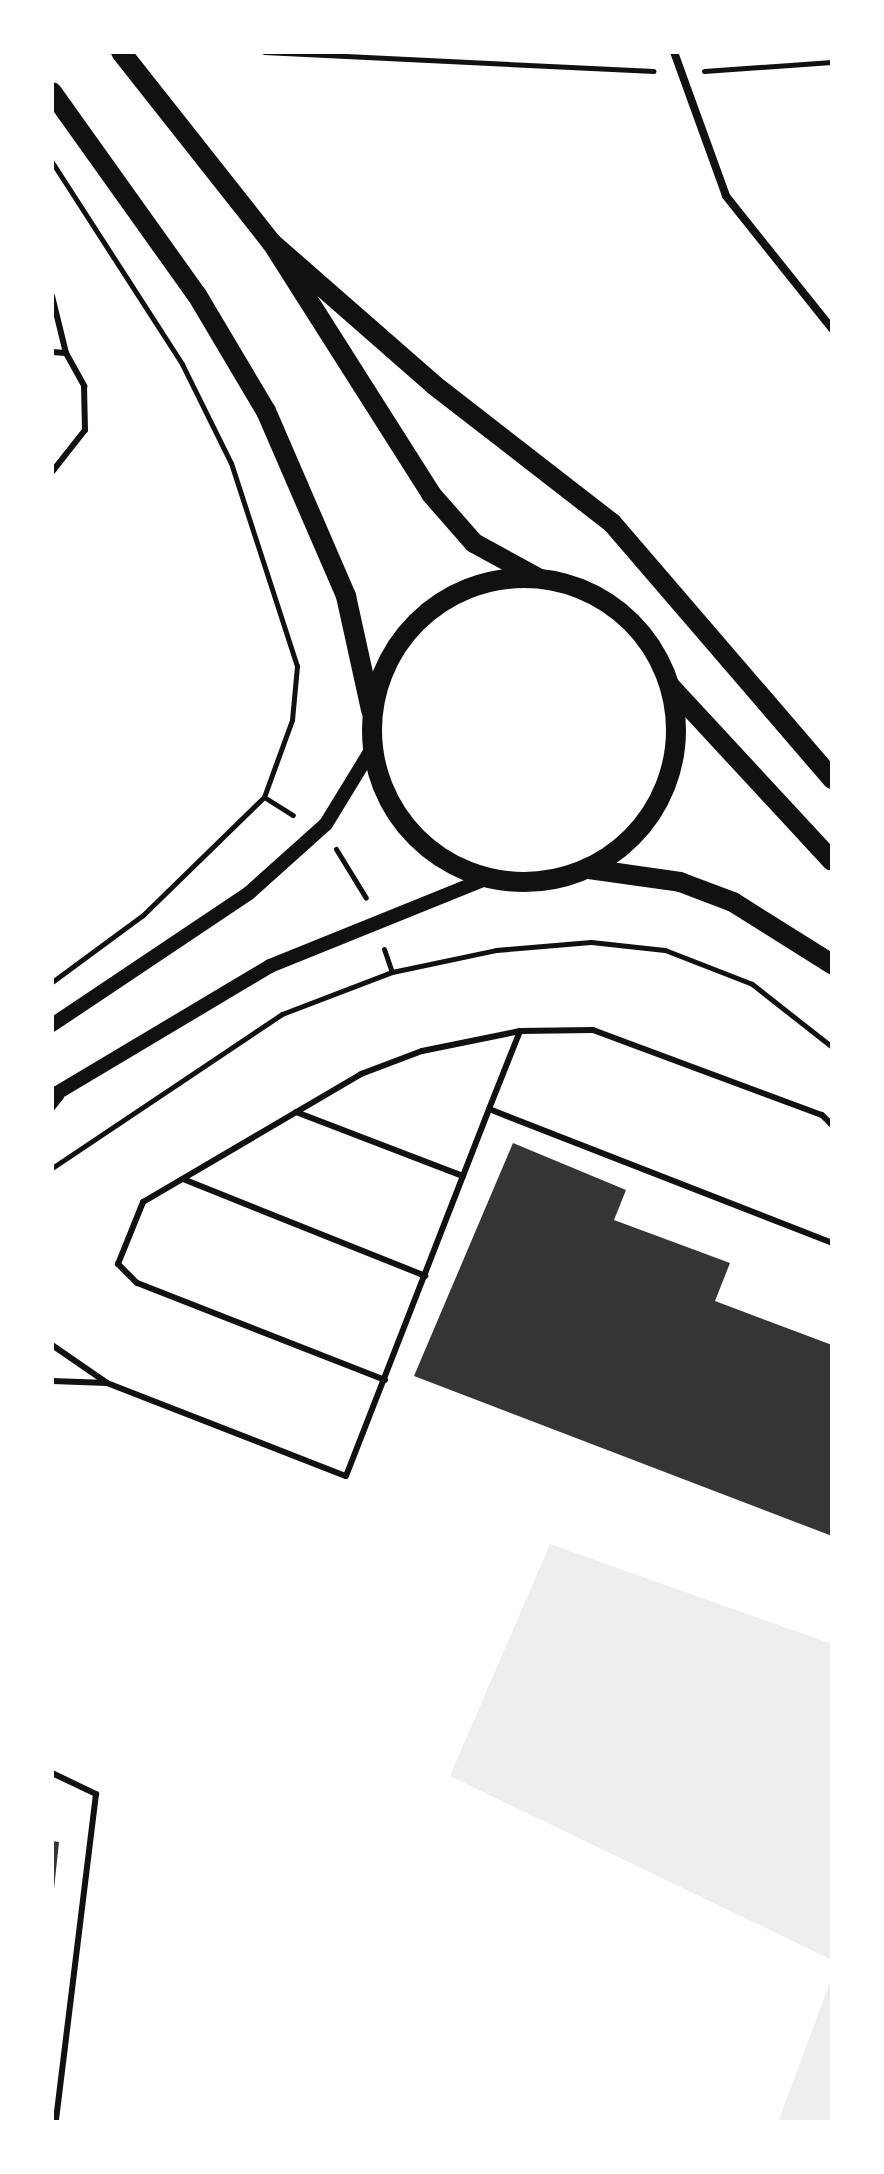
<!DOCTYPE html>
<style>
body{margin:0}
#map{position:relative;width:884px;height:2174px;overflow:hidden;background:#fff;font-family:"IBM Plex Serif",serif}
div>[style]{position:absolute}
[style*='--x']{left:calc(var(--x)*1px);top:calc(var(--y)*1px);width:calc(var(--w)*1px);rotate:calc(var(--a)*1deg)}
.green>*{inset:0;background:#eee}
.building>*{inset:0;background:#353535}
.path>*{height:5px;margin:-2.5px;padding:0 2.5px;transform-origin:2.5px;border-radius:2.5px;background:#111}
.service>*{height:6px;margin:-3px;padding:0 3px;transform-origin:3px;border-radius:3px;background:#111}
.minor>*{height:8px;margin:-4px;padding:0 4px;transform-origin:4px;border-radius:4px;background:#111}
.tertiary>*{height:14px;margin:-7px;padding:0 7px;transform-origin:7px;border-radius:7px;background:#111}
.primary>*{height:20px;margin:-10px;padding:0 10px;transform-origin:10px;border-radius:10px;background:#111}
.primary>.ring{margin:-10px;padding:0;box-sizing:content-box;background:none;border:20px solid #111;border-radius:50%}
span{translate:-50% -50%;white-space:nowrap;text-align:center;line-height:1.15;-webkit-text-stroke:8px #fff;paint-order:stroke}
.frame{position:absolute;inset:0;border:54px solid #fff;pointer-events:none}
</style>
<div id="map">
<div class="green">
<i style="clip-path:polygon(550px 1544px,832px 1644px,832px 1960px,450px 1776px)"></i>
<i style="clip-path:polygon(832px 1977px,832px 2122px,778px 2122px)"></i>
</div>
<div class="building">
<i style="clip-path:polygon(513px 1143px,626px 1190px,614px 1220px,730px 1263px,715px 1301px,832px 1345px,832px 1536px,414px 1376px)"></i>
<i style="clip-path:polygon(52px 1841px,59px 1842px,54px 1889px,52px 1889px)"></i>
</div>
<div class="path">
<i style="--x:264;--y:52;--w:390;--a:2.8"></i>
<i style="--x:704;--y:71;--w:128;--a:-4"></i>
<i style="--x:52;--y:162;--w:240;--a:57.2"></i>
<i style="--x:182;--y:364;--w:110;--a:63.7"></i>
<i style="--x:231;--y:463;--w:213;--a:72"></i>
<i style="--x:297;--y:666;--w:54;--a:95.3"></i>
<i style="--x:292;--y:720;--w:82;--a:110"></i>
<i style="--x:264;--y:797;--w:169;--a:135.7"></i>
<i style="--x:143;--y:915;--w:113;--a:143.6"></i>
<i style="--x:264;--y:797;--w:34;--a:32"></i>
<i style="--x:336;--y:849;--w:57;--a:58.5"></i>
<i style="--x:384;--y:949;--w:24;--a:71"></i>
<i style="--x:52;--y:1168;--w:277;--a:-33.8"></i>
<i style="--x:282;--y:1014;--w:118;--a:-20.9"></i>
<i style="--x:392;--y:972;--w:106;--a:-11.9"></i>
<i style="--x:496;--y:950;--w:95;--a:-4.8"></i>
<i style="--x:591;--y:942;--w:74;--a:6.2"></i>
<i style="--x:665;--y:950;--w:93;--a:21.3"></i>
<i style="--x:752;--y:984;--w:102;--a:38.2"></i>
</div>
<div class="service">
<i style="--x:52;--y:296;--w:59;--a:76.2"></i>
<i style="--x:52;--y:352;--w:14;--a:4"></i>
<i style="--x:66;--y:353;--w:38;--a:61"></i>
<i style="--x:84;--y:386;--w:44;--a:88.7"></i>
<i style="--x:85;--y:430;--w:53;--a:128.2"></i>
<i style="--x:52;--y:1108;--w:14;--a:-51"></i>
<i style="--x:489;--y:1109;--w:84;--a:-68.3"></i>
<i style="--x:296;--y:1112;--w:179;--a:21"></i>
<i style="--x:183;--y:1179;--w:261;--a:21.8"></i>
<i style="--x:52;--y:1345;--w:67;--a:34.6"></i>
<i style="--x:107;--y:1383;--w:256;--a:21.3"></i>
<i style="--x:346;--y:1476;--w:394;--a:-68.7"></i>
<i style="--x:489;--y:1109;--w:368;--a:21.3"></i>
<i style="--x:385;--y:1380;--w:266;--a:-158.6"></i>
<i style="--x:137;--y:1283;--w:27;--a:-135"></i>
<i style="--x:118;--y:1264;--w:67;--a:-68"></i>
<i style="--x:143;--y:1202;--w:253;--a:-30.4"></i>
<i style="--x:361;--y:1074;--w:65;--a:-20.7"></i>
<i style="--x:422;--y:1051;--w:100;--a:-11.5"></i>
<i style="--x:520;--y:1031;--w:73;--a:-0.8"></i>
<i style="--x:593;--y:1030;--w:244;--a:20.4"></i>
<i style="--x:822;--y:1115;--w:14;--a:45"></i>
<i style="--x:52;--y:1381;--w:55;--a:2.1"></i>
<i style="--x:52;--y:1773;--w:49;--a:25.5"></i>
<i style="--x:96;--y:1794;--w:330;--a:97"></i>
</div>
<div class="minor">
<i style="--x:674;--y:52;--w:153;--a:70.1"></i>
<i style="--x:726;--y:196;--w:170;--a:51.4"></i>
</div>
<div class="tertiary">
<i style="--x:52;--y:1025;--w:237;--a:-33.8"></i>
<i style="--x:249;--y:893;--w:103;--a:-41.9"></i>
<i style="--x:326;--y:824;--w:90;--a:-58.6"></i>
<i style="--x:52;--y:1096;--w:254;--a:-30.8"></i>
<i style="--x:270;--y:966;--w:235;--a:-22"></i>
</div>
<div class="primary">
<i style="--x:121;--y:52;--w:243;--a:51.7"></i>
<i style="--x:272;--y:243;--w:297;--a:57.6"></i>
<i style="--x:431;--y:494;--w:65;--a:48.7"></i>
<i style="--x:474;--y:543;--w:73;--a:28.7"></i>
<i style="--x:52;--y:92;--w:249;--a:54.5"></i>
<i style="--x:197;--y:295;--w:135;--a:59.3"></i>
<i style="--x:266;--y:411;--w:202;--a:66.6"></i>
<i style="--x:346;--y:596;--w:117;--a:77.6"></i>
<i style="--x:272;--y:243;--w:215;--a:41.2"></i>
<i style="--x:434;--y:385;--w:225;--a:37.8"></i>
<i style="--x:612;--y:523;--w:338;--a:49.3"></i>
<i class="ring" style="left:372px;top:578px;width:284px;height:284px"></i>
<i style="--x:670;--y:686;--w:238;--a:47.2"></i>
<i style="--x:589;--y:869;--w:92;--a:8.1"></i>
<i style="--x:680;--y:882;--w:57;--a:20.7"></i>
<i style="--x:733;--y:902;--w:117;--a:32.1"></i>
</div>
<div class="frame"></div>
</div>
